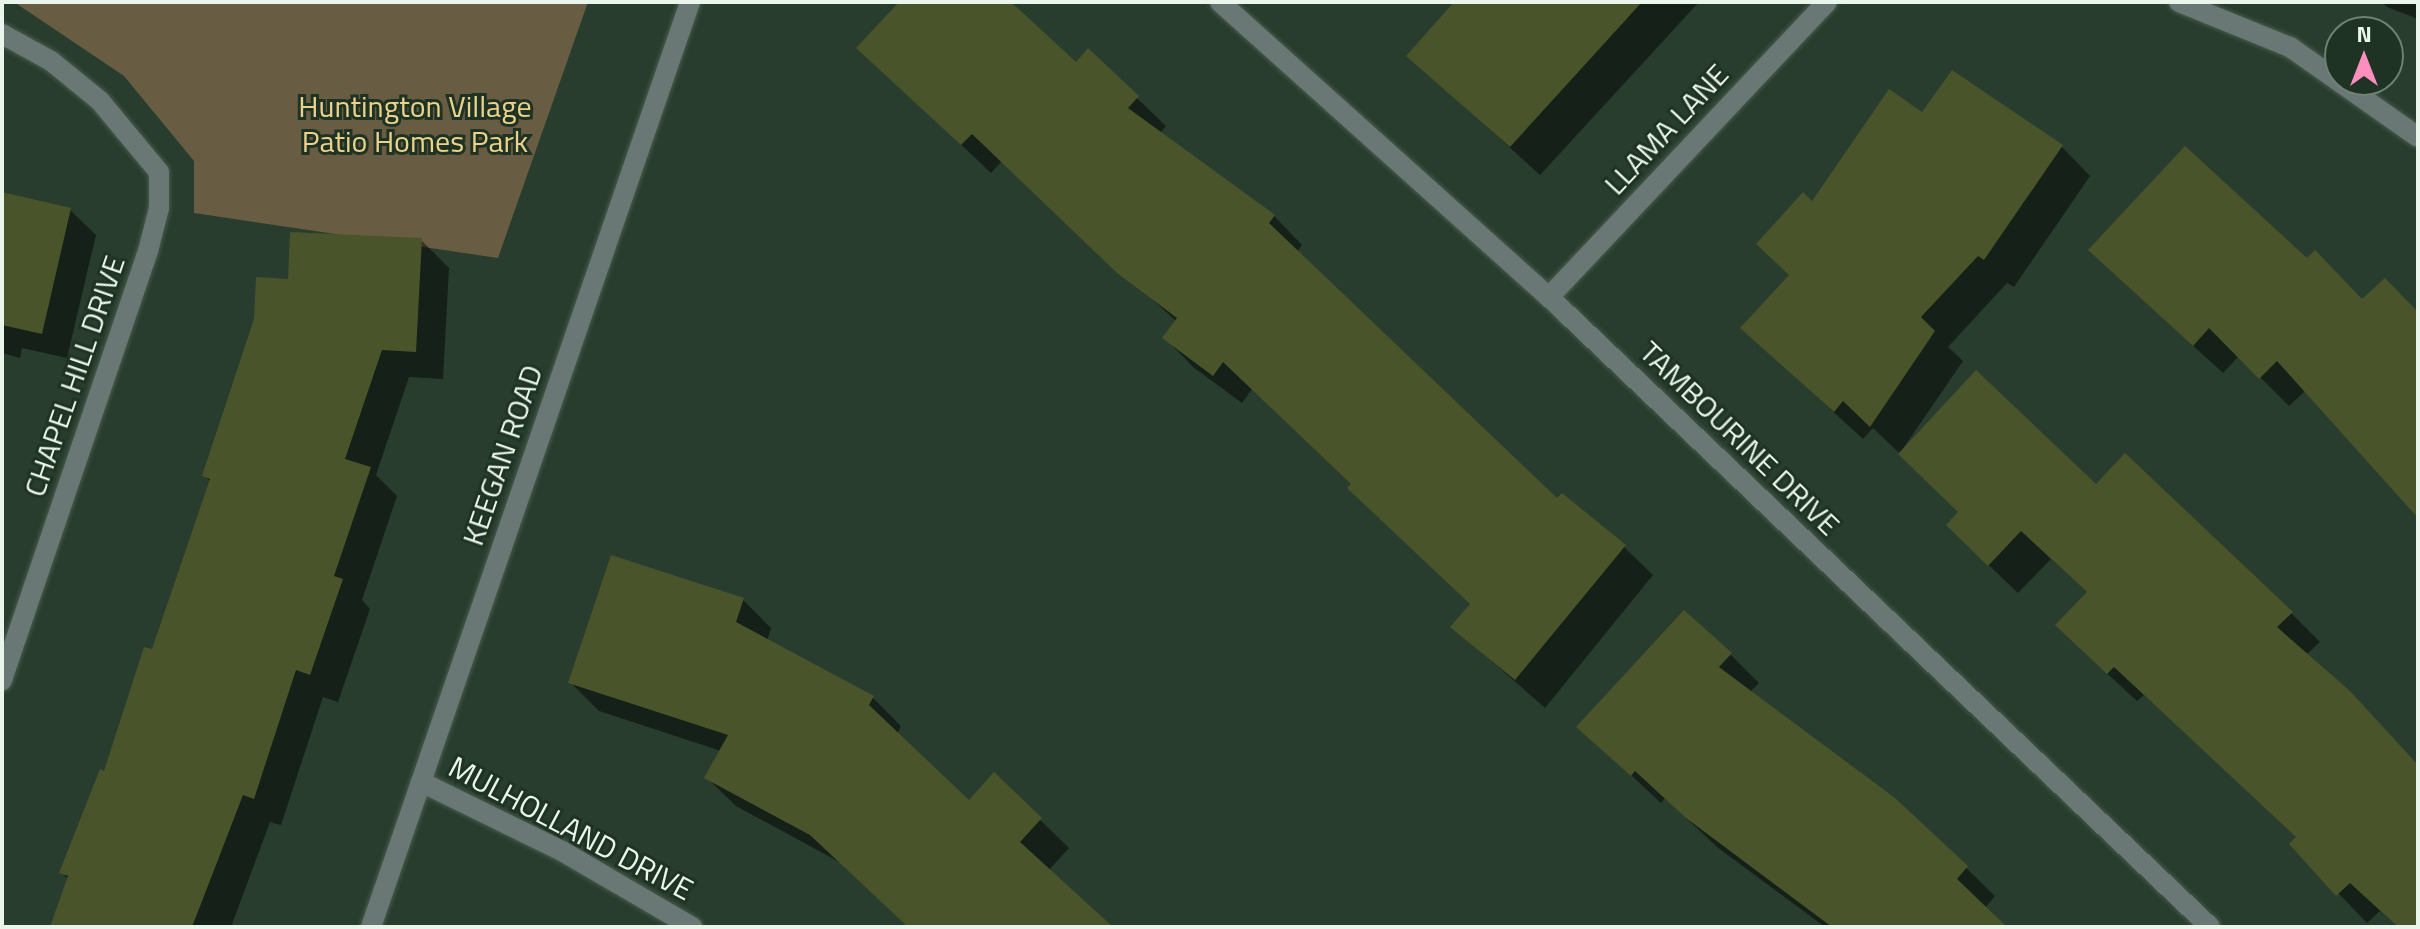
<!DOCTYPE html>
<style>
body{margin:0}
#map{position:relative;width:2420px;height:929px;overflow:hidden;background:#283d2e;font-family:"Titillium Web",sans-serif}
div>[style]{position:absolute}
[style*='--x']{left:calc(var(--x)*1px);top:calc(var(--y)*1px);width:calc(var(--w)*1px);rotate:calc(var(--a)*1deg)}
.green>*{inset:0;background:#685d42}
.shadow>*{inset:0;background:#0007}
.building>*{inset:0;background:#4a542b}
.roads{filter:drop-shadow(0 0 2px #475b4c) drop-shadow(0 0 2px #475b4c)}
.minor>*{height:20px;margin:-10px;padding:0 10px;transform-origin:10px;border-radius:10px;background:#697775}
span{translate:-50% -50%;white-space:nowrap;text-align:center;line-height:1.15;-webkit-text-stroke:6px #1e3324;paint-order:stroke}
.park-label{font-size:30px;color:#ecd18b}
.street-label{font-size:30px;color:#eaf6ec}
.frame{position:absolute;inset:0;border:4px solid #eaf6ec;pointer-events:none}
.north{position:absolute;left:2324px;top:16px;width:80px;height:80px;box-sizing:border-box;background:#1e3324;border:2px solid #708174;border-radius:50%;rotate:0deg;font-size:22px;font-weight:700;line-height:32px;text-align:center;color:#eaf6ec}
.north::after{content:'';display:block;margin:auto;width:28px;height:36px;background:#fd8ebe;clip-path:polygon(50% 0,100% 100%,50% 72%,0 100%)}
</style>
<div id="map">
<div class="green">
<i style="clip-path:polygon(14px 2px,588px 2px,498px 258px,194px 213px,194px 161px,124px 76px)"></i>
</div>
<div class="shadow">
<i style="clip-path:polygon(902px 2px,1008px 2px,1076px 64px,1088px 51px,1166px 126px,1160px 133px,1274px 216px,1302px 245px,1297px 252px,1557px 501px,1624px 547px,1653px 575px,1545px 708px,1453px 627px,1472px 605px,1353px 484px,1252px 389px,1242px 403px,1193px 367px,1165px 338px,1177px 322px,1002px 161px,991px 173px,859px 48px)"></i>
<i style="clip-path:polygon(1456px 2px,1699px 2px,1540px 175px,1409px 56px)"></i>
<i style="clip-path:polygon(2382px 2px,2418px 2px,2418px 19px,2387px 7px)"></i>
<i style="clip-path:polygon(1923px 115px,2062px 147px,2090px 176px,2014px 287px,2007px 283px,1948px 347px,1963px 361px,1902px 450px,2096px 487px,2291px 613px,2320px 642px,2306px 655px,2418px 765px,2418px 927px,2398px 927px,2380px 911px,2367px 923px,2291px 844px,2298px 838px,2144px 695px,2137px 701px,2086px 654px,2088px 593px,2051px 559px,2018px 593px,1977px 554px,1961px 512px,1873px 428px,1863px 439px,1772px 356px,1812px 204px)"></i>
<i style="clip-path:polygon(2px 195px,70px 210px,96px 235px,67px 358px,22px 348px,20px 358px,2px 353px)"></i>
<i style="clip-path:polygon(421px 240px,449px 268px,443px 379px,409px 377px,376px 475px,397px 496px,362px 600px,370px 609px,338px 702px,323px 697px,281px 825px,270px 822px,231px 927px,52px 927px,69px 880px,62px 873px,153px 652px,211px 482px,205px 476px,290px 281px)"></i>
<i style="clip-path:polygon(2307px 261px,2363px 301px,2418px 313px,2418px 514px,2306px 390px,2289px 406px,2239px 356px,2223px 373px,2120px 279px)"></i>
<i style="clip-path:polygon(743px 600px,771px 628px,767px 641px,873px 698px,901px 726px,897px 734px,969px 803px,994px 775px,1069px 848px,1049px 870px,1110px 927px,910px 927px,841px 863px,736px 806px,707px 778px,721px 751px,599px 711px,571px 683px)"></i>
<i style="clip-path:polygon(1730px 654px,1759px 683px,1750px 692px,1966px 868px,1995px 896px,1985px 908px,2004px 927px,1825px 927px,1717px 847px,1665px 798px,1661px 803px,1579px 727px)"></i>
</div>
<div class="building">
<i style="clip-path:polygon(899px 2px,1011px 2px,1076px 62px,1088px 48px,1139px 96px,1128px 108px,1275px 215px,1269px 223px,1557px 498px,1562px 493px,1626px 545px,1515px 680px,1450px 627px,1470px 604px,1347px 488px,1351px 484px,1223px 362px,1213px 376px,1162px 338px,1177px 318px,1117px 273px,972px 134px,961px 145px,856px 48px)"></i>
<i style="clip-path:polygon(1454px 2px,1642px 2px,1510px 147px,1406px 56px)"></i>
<i style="clip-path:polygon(1952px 70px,2063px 145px,1984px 260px,1978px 256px,1921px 317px,1935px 331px,1870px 427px,1843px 401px,1834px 412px,1740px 328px,1789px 275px,1756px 244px,1803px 192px,1812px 201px,1889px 89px,1922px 112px)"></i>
<i style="clip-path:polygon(2185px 146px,2307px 258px,2315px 250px,2362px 299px,2385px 278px,2418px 312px,2418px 518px,2277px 361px,2259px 379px,2209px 328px,2193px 346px,2088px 250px)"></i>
<i style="clip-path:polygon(2px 192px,71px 208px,42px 334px,2px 325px)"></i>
<i style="clip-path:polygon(290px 232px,422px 238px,416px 352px,382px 350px,345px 459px,371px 467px,334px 576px,343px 579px,310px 675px,296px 670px,254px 799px,243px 795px,192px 927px,50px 927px,68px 876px,59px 873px,100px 769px,104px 771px,144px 647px,152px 649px,210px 479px,202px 476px,254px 319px,256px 277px,288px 279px)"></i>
<i style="clip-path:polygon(1976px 370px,2096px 484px,2125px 453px,2293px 612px,2277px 627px,2350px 691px,2418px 765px,2418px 927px,2398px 927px,2350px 883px,2336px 896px,2289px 844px,2296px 837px,2114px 667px,2107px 674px,2055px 625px,2087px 592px,2021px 531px,1988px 566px,1946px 525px,1958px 512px,1898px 454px)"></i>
<i style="clip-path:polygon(611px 555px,744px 598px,736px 622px,874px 696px,869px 705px,969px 800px,994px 772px,1042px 818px,1020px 842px,1113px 927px,908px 927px,810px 835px,704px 778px,728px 735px,568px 683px)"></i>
<i style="clip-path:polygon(1684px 610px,1732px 653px,1719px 667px,1895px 798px,1968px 866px,1957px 879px,2007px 927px,1832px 927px,1686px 818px,1635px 771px,1631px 776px,1576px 727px)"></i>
</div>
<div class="roads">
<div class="minor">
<i style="--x:1220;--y:2;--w:442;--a:41.9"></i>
<i style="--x:1549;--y:297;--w:913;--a:43.62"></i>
<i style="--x:2179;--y:2;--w:120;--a:22.1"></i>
<i style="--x:2290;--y:47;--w:156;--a:35.1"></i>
<i style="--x:2;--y:34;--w:56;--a:28.9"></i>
<i style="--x:51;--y:61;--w:63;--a:39.2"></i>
<i style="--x:100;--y:101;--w:92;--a:50.3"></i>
<i style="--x:159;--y:172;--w:36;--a:90"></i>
<i style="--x:159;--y:208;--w:44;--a:104.3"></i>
<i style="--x:148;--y:251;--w:454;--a:108.8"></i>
<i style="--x:1549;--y:297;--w:405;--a:-46.7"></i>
<i style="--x:421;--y:782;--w:157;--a:26.1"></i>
<i style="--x:562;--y:851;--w:151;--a:30.3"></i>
<i style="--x:371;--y:927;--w:978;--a:-70.97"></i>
</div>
</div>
<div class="park-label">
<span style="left:415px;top:123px">Huntington Village<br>Patio Homes Park</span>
</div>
<div class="street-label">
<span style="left:1666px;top:129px;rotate:-47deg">LLAMA LANE</span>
<span style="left:74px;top:376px;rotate:-71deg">CHAPEL HILL DRIVE</span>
<span style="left:1740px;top:438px;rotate:44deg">TAMBOURINE DRIVE</span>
<span style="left:502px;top:455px;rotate:-71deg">KEEGAN ROAD</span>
<span style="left:571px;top:828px;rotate:28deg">MULHOLLAND DRIVE</span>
</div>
<div class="frame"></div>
<div class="north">N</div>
</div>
